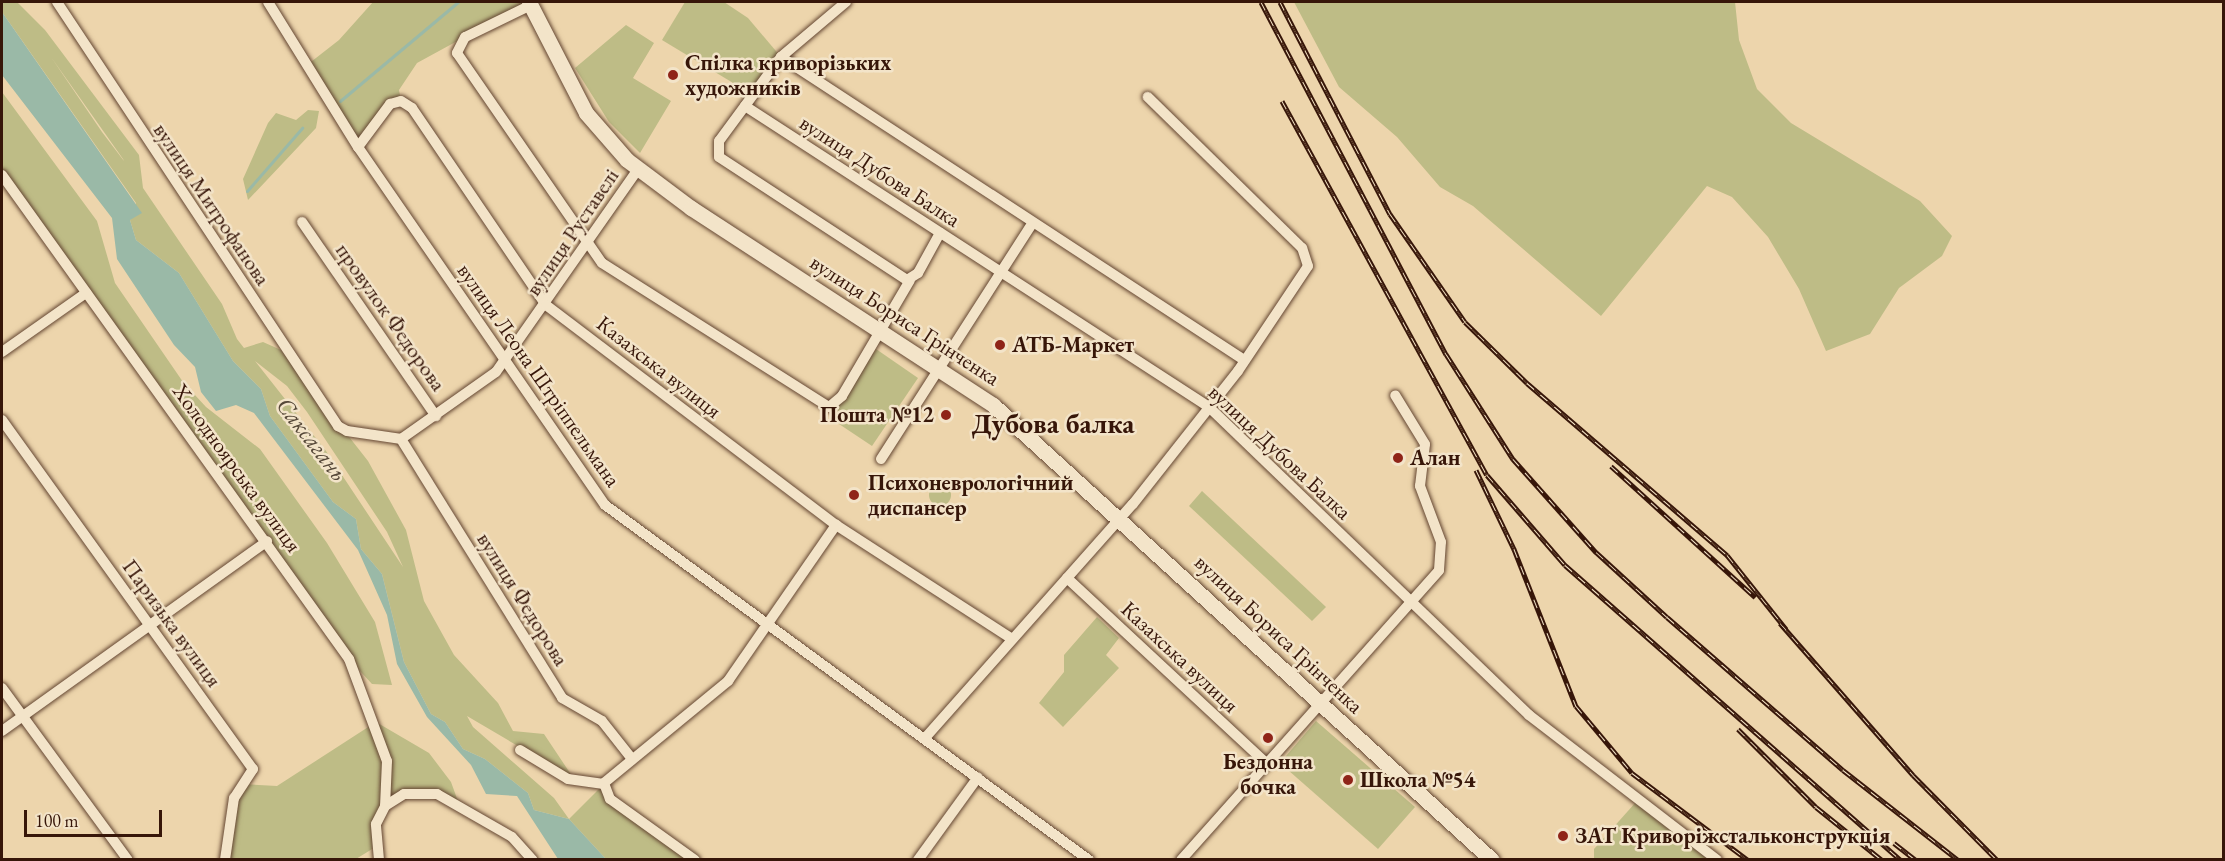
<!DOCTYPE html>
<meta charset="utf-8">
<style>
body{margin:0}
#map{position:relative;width:2225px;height:861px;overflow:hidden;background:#edd5ac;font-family:"EB Garamond",serif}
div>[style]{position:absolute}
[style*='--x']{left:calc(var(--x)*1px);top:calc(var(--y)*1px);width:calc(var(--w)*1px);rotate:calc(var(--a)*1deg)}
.green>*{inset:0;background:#bebc86}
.round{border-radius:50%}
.water>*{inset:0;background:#9ab9a7}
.stream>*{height:3px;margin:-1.5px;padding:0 1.5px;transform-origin:1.5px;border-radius:1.5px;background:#9ab9a7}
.roads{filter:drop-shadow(0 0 2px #644632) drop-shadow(0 0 2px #644632)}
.street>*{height:10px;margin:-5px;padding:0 5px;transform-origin:5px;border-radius:5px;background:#f3e4c9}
.secondary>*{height:15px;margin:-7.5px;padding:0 7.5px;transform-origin:7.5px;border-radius:7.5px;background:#f3e4c9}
.rail>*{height:5px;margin-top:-2.5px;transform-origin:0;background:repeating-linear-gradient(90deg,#f3e4c9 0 9px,#371609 0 18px);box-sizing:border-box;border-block:2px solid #371609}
.dots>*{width:16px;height:16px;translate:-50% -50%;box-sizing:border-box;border:3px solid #f3e4c9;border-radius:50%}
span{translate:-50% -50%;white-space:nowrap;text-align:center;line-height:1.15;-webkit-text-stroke:5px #f3e4c9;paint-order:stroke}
.poi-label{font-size:22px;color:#371609;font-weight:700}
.left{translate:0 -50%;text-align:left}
.right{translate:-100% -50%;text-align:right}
.street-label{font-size:22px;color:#371609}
.water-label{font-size:24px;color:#554738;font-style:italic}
.district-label{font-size:28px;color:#371609;font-weight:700}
.frame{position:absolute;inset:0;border:3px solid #371609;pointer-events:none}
.scale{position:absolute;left:24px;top:810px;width:138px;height:27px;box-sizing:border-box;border:3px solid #371609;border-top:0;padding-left:8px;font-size:18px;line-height:21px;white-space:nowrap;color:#371609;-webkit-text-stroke:4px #f3e4c9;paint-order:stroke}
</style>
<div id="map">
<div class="green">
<i style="clip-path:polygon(evenodd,2px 2px,17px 2px,45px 30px,139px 155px,143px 188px,222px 304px,237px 339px,244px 348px,263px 342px,281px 350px,368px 461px,406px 530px,424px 601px,454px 655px,498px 703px,513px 731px,544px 734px,574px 779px,467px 716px,473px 727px,554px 798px,569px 819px,604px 784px,604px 793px,695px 859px,606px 859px,569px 819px,534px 810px,528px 793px,485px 759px,463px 749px,445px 722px,431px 714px,404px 662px,382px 574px,361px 549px,356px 519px,333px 502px,270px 416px,261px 389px,233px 361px,179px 273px,136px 240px,130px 220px,136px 203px,2px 12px,2px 2px,51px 57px,123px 159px,124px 161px,102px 132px,51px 57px,2px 2px,255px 361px,287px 386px,307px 412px,387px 532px,403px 567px,326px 451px,255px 361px)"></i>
<i style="clip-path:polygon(373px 2px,529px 2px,417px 63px,399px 90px,401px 101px,390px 104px,358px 147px,307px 65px,339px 40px)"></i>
<i style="clip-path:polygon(685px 2px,724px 2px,748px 18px,781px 57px,753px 95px,662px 40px)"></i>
<i style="clip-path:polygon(1294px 2px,1735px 2px,1739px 40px,1757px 89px,1791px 123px,1920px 201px,1952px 236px,1942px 256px,1899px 288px,1870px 334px,1826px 351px,1799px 289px,1768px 237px,1732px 197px,1707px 186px,1601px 316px,1473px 206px,1440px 187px,1397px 137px,1339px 87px)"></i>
<i style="clip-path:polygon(626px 25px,654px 43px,633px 78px,671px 101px,640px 153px,609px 122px,575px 68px)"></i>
<i style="clip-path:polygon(2px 92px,97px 221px,115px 283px,183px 382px,206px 407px,260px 449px,327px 543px,375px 622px,392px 685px,372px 684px,349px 659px,2px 175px)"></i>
<i style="clip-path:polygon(308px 110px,319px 111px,316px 128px,248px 200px,243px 179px,268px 123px,276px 113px,296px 120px)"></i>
<i style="clip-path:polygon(876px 349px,918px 378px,872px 446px,830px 418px)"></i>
<i class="round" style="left:929px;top:484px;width:22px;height:22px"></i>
<i style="clip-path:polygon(1202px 491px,1326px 607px,1312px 621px,1189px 506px)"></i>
<i style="clip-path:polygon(1097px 617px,1119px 638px,1106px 655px,1119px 668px,1063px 727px,1039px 703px,1064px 672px,1064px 655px)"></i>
<i style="clip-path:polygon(1316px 721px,1415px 807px,1378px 849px,1280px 763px)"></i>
<i style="clip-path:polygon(376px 722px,429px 753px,451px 782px,459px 804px,437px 794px,404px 794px,384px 806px,377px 846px,356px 859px,225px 860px,242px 784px,277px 786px)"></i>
<i style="clip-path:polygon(1636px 802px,1717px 859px,1594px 859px,1594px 849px)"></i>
</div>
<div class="water">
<i style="clip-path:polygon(2px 12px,142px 213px,130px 220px,136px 240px,179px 273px,233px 361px,261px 389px,270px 416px,333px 502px,356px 519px,361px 549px,382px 574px,404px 662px,431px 714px,445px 722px,463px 749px,485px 759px,528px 793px,534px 810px,569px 819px,606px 859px,558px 859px,517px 796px,486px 794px,471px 765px,427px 717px,397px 664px,387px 615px,358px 550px,254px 413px,236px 405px,216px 411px,201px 392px,195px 367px,174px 345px,117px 259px,112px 218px,2px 75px)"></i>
</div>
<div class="stream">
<i style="--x:340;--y:101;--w:154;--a:-40"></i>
<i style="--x:247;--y:191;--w:84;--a:-48.9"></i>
</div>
<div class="roads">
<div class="street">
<i style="--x:57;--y:2;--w:509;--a:56.47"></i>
<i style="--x:338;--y:426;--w:10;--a:29"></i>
<i style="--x:347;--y:431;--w:55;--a:8.4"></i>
<i style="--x:401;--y:439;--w:116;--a:-35.2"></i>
<i style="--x:496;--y:372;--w:248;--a:-55"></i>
<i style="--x:268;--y:2;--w:171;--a:58.2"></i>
<i style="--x:358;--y:147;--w:435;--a:55.4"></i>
<i style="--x:605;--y:505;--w:600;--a:36.26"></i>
<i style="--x:846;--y:2;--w:85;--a:139.8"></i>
<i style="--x:781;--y:57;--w:104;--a:126.4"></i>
<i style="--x:719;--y:141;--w:16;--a:90"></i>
<i style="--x:719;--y:157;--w:225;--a:33.2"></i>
<i style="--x:907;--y:280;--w:13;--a:-32"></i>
<i style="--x:918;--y:273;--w:46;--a:-61.2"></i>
<i style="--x:531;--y:5;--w:73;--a:154.1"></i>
<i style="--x:465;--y:37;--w:18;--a:117"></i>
<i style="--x:457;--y:53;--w:255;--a:55.4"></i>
<i style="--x:602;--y:263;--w:269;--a:32.4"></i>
<i style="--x:829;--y:407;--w:17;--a:-40"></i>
<i style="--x:842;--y:396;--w:134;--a:-59.6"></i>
<i style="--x:781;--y:57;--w:553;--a:33.2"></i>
<i style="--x:745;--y:106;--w:553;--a:32.97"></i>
<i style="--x:1209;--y:407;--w:444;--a:43.9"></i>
<i style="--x:1529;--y:715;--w:237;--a:37.6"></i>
<i style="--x:358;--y:147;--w:54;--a:-53.3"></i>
<i style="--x:390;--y:104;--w:11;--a:-15"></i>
<i style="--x:401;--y:101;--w:13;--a:32"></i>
<i style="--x:412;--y:108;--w:238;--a:55.8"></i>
<i style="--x:546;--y:305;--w:364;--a:37.2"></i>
<i style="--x:836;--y:525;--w:208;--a:32.9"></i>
<i style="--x:2;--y:175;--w:596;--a:54.36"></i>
<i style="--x:349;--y:659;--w:109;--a:69.6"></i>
<i style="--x:387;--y:761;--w:45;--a:92.5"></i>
<i style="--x:302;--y:222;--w:236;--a:55.4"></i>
<i style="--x:2;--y:352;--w:103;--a:-35.1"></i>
<i style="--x:2;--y:420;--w:430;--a:54.3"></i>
<i style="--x:253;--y:769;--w:35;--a:123"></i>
<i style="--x:234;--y:798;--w:63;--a:98.3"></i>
<i style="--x:401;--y:439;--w:305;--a:58.1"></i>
<i style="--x:562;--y:698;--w:46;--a:29.9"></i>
<i style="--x:602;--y:721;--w:48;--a:51.7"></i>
<i style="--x:881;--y:459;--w:279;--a:-57.3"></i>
<i style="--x:1067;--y:578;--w:273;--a:42.9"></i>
<i style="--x:2;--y:688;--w:213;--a:53.8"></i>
<i style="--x:2;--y:731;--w:326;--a:-35.6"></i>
<i style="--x:925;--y:738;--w:313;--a:-48.4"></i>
<i style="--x:1133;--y:504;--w:169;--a:-51.7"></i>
<i style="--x:1238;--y:371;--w:126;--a:-56.3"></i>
<i style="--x:1308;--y:266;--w:19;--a:-108"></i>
<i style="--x:1302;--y:248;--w:216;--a:-135.6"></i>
<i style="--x:520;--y:750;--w:56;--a:31.1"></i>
<i style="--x:568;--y:779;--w:36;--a:8"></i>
<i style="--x:379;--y:860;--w:36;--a:-95"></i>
<i style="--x:376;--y:824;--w:20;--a:-63"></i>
<i style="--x:385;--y:806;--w:22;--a:-32"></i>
<i style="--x:404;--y:794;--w:33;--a:0"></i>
<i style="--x:437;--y:794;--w:86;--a:29.8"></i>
<i style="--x:512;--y:837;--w:31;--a:48"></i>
<i style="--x:695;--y:860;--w:105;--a:-144.3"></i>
<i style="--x:610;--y:799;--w:17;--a:-111"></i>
<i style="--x:604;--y:783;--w:161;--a:-39.4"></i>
<i style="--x:728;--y:681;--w:190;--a:-55.3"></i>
<i style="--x:918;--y:860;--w:102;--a:-54.1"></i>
<i style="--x:1181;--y:860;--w:388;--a:-48.3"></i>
<i style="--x:1439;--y:570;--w:28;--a:-86"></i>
<i style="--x:1441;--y:542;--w:60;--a:-110.6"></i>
<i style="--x:1420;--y:486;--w:42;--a:-83.2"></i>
<i style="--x:1425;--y:444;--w:57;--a:-121.5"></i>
</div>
<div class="secondary">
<i style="--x:529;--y:2;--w:125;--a:62.8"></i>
<i style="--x:586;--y:113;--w:62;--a:48.9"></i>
<i style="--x:627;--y:160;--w:80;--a:36.9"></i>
<i style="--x:691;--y:208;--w:361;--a:33.1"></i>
<i style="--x:993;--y:405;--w:675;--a:42.36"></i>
</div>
</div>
<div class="rail">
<i style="--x:1261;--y:2;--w:398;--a:62.3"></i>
<i style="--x:1446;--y:354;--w:125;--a:57.5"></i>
<i style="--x:1513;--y:459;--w:125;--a:48.3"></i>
<i style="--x:1596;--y:552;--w:96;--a:42.5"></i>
<i style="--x:1667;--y:617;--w:233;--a:41"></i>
<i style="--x:1843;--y:770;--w:146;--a:38"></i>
<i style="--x:1280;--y:2;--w:239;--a:62.6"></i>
<i style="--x:1390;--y:214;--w:131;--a:55.2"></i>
<i style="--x:1465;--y:322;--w:87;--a:44.5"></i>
<i style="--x:1527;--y:383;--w:264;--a:40.7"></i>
<i style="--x:1727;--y:555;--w:95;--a:51.4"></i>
<i style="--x:1282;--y:101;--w:426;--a:61.3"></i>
<i style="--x:1487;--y:475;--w:119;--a:49.1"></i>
<i style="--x:1565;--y:565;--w:447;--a:41.3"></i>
<i style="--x:1611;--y:466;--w:195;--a:42.3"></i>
<i style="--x:1476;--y:470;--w:88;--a:64.3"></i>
<i style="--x:1514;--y:549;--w:169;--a:68.5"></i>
<i style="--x:1576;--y:706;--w:87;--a:50.1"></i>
<i style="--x:1632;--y:773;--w:145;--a:36.9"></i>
<i style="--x:1780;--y:623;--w:202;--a:48.8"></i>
<i style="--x:1913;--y:775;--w:120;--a:45.3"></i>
<i style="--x:1738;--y:729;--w:110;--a:45"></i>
<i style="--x:1816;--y:807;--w:85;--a:38.8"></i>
<i style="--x:1894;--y:843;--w:28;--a:38"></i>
</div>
<div class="dots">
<i style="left:673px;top:75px;background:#8f2418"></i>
<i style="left:1000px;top:345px;background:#8f2418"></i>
<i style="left:946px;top:415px;background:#8f2418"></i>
<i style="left:1398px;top:458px;background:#8f2418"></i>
<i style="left:854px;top:495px;background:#8f2418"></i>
<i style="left:1268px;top:738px;background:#8f2418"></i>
<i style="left:1348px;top:780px;background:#8f2418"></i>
<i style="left:1563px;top:836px;background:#8f2418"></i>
</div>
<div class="poi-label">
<span class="left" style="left:685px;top:75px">Спілка криворізьких<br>художників</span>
<span class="left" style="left:1012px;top:345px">АТБ-Маркет</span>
<span class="right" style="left:934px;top:415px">Пошта №12</span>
<span class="left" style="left:1410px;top:458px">Алан</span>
<span class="left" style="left:868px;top:495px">Психоневрологічний<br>диспансер</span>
<span style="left:1268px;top:774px">Бездонна<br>бочка</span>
<span class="left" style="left:1360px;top:780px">Школа №54</span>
<span class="left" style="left:1575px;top:836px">ЗАТ Криворіжстальконструкція</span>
</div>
<div class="street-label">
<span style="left:880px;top:171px;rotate:33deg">вулиця Дубова Балка</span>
<span style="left:212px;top:204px;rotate:56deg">вулиця Митрофанова</span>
<span style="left:572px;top:232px;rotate:-56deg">вулиця Руставелі</span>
<span style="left:391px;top:317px;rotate:55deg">провулок Федорова</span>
<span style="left:905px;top:320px;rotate:33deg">вулиця Бориса Грінченка</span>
<span style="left:659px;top:367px;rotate:38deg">Казахська вулиця</span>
<span style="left:539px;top:375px;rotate:55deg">вулиця Леона Штріппельмана</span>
<span style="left:1280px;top:452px;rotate:43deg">вулиця Дубова Балка</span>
<span style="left:237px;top:468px;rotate:54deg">Холодноярська вулиця</span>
<span style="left:523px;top:599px;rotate:58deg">вулиця Федорова</span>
<span style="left:172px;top:623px;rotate:54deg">Паризька вулиця</span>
<span style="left:1279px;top:634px;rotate:43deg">вулиця Бориса Грінченка</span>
<span style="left:1180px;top:657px;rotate:43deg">Казахська вулиця</span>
</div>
<div class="water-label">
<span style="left:312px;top:439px;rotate:52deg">Саксагань</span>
</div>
<div class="district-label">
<span style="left:1053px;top:423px">Дубова балка</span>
</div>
<div class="frame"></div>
<div class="scale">100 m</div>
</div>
